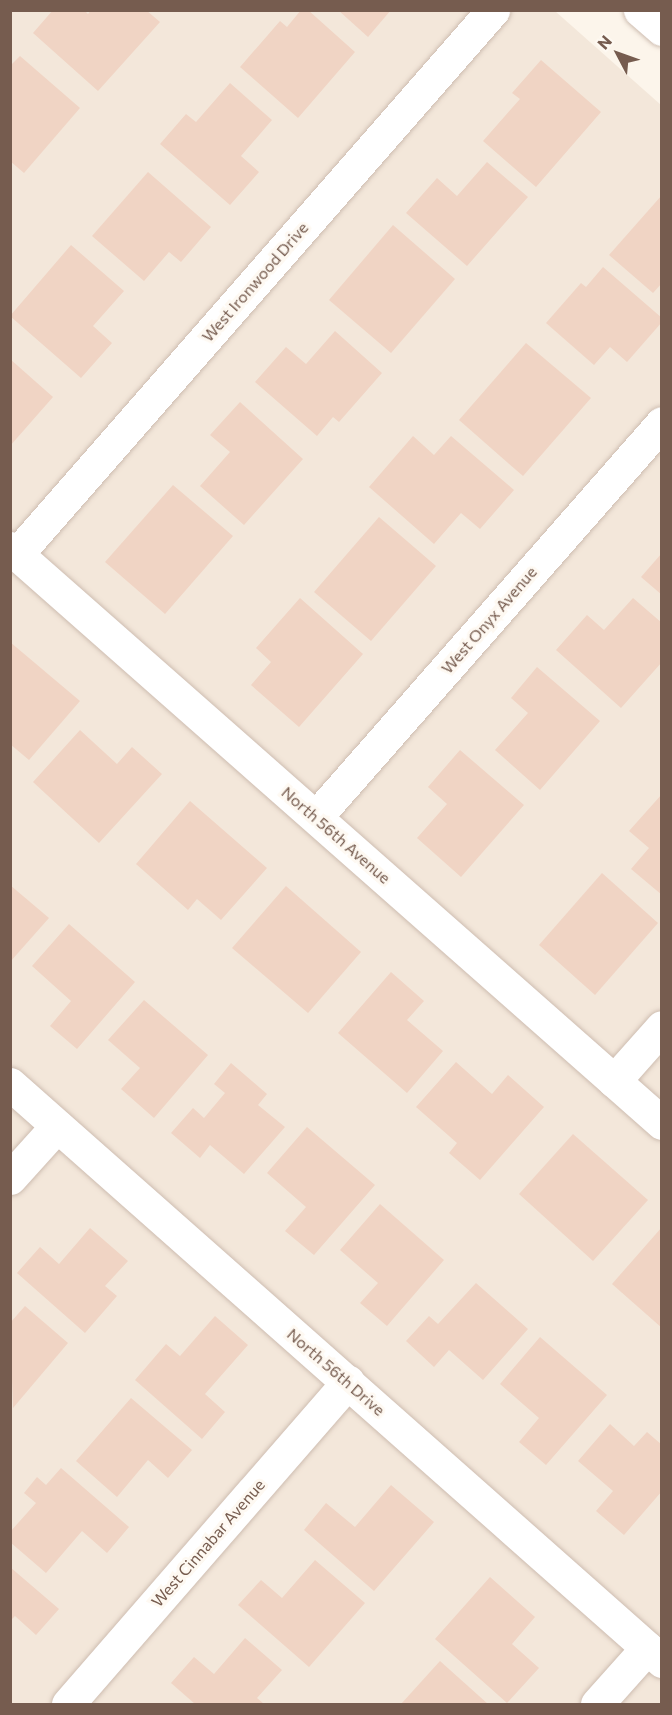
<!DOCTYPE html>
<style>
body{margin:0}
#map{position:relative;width:672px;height:1715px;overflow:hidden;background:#fcf5eb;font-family:Commissioner,sans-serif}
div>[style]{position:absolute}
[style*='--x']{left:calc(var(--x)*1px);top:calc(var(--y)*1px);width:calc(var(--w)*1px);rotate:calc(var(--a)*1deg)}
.residential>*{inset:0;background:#f3e7da}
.building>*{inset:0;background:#f0d4c4}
.roads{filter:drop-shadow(0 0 2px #cebdb1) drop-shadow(0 0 2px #cebdb1)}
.street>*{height:33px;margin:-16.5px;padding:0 16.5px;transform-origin:16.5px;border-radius:16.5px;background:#fff}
.secondary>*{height:33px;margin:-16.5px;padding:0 16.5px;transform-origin:16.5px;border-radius:16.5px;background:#fff}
span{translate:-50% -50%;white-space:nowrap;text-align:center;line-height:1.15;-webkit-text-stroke:6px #fef9f2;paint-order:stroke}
.street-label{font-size:16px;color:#765c4f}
.frame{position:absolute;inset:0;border:12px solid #765c4f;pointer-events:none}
.north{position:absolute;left:588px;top:24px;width:60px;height:60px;-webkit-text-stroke:4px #fef9f2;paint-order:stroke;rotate:311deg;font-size:16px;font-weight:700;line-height:24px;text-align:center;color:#765c4f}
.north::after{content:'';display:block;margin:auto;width:21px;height:27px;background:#765c4f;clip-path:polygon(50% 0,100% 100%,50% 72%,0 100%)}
</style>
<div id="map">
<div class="residential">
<i style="clip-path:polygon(11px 11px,555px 11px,661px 105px,661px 1704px,11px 1704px)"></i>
</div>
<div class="building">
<i style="clip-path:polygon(53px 10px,84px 10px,88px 14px,91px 10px,146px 10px,160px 22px,98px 91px,33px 33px)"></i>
<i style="clip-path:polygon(301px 10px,308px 10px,355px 52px,298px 118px,240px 67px,280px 21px,287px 27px)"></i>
<i style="clip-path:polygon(338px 10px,391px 10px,368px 37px)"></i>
<i style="clip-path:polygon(20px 56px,80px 108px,24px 173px,10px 161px,10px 66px)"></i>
<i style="clip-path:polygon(541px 60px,601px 112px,536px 187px,483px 141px,520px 99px,512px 93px)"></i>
<i style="clip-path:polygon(230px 83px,272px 120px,241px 156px,259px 172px,230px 205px,160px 144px,186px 114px,196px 122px)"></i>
<i style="clip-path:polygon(487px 162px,528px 197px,467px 266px,406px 213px,437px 178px,457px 196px)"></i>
<i style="clip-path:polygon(148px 172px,211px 227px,181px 262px,169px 252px,144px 281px,92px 236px)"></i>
<i style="clip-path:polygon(662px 195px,662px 283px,653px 293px,609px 255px)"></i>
<i style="clip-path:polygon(393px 225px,455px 279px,391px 353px,329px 300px)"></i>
<i style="clip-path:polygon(71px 245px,124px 291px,93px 326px,112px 343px,81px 378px,10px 316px)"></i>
<i style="clip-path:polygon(603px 267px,662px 318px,662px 322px,627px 362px,610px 347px,594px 365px,546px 323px,581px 283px,586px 287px)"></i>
<i style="clip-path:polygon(335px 331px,382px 373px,339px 422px,333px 417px,317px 436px,255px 382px,286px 347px,306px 364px)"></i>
<i style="clip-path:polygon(526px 343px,591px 398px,523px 476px,459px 420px)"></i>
<i style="clip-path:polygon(10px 359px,53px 397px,10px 446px)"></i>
<i style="clip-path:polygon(240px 402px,303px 459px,244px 525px,200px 486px,230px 452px,210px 435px)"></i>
<i style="clip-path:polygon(413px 436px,434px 455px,451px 436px,514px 490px,480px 529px,461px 513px,434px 544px,369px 487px)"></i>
<i style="clip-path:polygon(173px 485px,233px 536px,165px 614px,105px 562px)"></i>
<i style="clip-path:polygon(379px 517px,436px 566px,371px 641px,314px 592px)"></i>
<i style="clip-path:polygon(662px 553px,662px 595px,641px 577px)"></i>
<i style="clip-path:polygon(300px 598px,363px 654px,299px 727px,251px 685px,271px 662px,256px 648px)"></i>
<i style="clip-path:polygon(633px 598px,662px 623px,662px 662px,621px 708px,556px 650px,587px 615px,604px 630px)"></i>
<i style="clip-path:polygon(10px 642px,80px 701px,29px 760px,10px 744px)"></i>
<i style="clip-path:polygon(537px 667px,600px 721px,540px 790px,495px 750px,528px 713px,511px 698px)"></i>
<i style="clip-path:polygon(80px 730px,117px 764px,132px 747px,162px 774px,99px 843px,33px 782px)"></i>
<i style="clip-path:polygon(460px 750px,524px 805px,461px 877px,417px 838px,447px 804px,428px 787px)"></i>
<i style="clip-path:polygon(662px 794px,662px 895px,631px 869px,649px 848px,629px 831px)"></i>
<i style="clip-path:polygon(190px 801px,267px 868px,221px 920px,197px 899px,188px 910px,136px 864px)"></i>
<i style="clip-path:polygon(602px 873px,658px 923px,595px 995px,539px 945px)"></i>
<i style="clip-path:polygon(10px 885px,49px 918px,10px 962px)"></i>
<i style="clip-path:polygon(286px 886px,361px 952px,308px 1013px,232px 948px)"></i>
<i style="clip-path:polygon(69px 924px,135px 982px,77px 1049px,50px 1026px,71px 1001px,32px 966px)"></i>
<i style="clip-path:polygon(391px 972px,424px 1001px,407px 1020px,443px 1051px,407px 1093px,338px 1033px)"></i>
<i style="clip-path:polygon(144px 1000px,208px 1055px,154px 1118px,121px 1089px,140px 1068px,108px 1040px)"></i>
<i style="clip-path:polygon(456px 1062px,492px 1094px,508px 1075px,544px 1107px,480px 1180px,449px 1153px,457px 1143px,416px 1107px)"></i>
<i style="clip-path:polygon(231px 1063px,267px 1094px,258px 1105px,285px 1127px,244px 1174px,210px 1145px,200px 1158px,171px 1133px,193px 1108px,204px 1118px,225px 1093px,214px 1084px)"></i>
<i style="clip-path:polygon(307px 1127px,375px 1185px,314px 1255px,285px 1231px,306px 1207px,267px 1173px)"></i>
<i style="clip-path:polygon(573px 1134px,648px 1200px,593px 1261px,519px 1194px)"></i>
<i style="clip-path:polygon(380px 1204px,444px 1260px,387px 1326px,360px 1303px,378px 1283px,340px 1250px)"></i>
<i style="clip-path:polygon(662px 1227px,662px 1328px,612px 1284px)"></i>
<i style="clip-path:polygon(90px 1228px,128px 1261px,105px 1286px,117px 1296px,85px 1333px,17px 1273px,40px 1247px,59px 1264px)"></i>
<i style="clip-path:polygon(476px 1283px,528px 1329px,483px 1380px,449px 1350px,434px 1367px,406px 1341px,429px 1316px,438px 1324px)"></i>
<i style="clip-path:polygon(25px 1306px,68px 1343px,13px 1408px,10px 1323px)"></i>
<i style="clip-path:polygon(215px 1316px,248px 1345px,205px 1394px,225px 1412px,202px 1439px,135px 1380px,166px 1344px,180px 1356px)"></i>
<i style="clip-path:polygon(540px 1337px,607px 1395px,546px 1465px,519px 1442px,539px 1418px,500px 1384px)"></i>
<i style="clip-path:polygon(131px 1398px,192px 1450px,168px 1478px,148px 1460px,117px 1497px,76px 1461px)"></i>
<i style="clip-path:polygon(610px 1424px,634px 1446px,647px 1432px,662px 1445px,662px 1491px,624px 1535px,596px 1511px,613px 1491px,578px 1461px)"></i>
<i style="clip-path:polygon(61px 1468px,129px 1527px,107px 1553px,82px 1531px,46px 1573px,10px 1542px,10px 1532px,36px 1503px,24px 1493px,37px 1477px,46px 1485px)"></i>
<i style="clip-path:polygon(391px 1485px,434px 1522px,374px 1591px,304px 1530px,326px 1503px,355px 1527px)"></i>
<i style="clip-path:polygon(315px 1560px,365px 1603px,309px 1667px,238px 1605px,261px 1580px,282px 1598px)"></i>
<i style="clip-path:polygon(10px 1567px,59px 1609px,36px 1635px,15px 1616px,10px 1621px)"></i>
<i style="clip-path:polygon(490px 1577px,535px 1617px,512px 1644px,539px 1668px,507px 1703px,435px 1639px)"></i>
<i style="clip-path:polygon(245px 1638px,282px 1670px,257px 1698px,264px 1704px,195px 1704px,171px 1683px,194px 1657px,214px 1674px)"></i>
<i style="clip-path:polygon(440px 1661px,488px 1704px,401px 1704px)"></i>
</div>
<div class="roads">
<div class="street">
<i style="--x:10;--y:548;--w:869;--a:41.41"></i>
<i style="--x:17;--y:554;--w:723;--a:-48.81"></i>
<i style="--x:316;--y:817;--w:524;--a:-48.71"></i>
<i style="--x:614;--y:1081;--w:72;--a:-48.4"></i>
<i style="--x:10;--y:1084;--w:871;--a:41.51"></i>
<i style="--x:10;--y:1178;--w:70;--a:-47.9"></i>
<i style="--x:68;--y:1704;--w:427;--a:-49"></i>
<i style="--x:597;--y:1704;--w:75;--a:-48.2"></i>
</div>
<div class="secondary">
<i style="--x:640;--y:10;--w:29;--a:41"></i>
</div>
</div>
<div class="street-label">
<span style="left:255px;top:282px;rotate:-49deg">West Ironwood Drive</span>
<span style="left:489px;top:620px;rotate:-49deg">West Onyx Avenue</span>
<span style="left:336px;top:835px;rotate:41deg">North 56th Avenue</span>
<span style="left:336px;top:1372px;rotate:41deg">North 56th Drive</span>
<span style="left:208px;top:1543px;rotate:-49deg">West Cinnabar Avenue</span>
</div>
<div class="frame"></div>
<div class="north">N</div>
</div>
